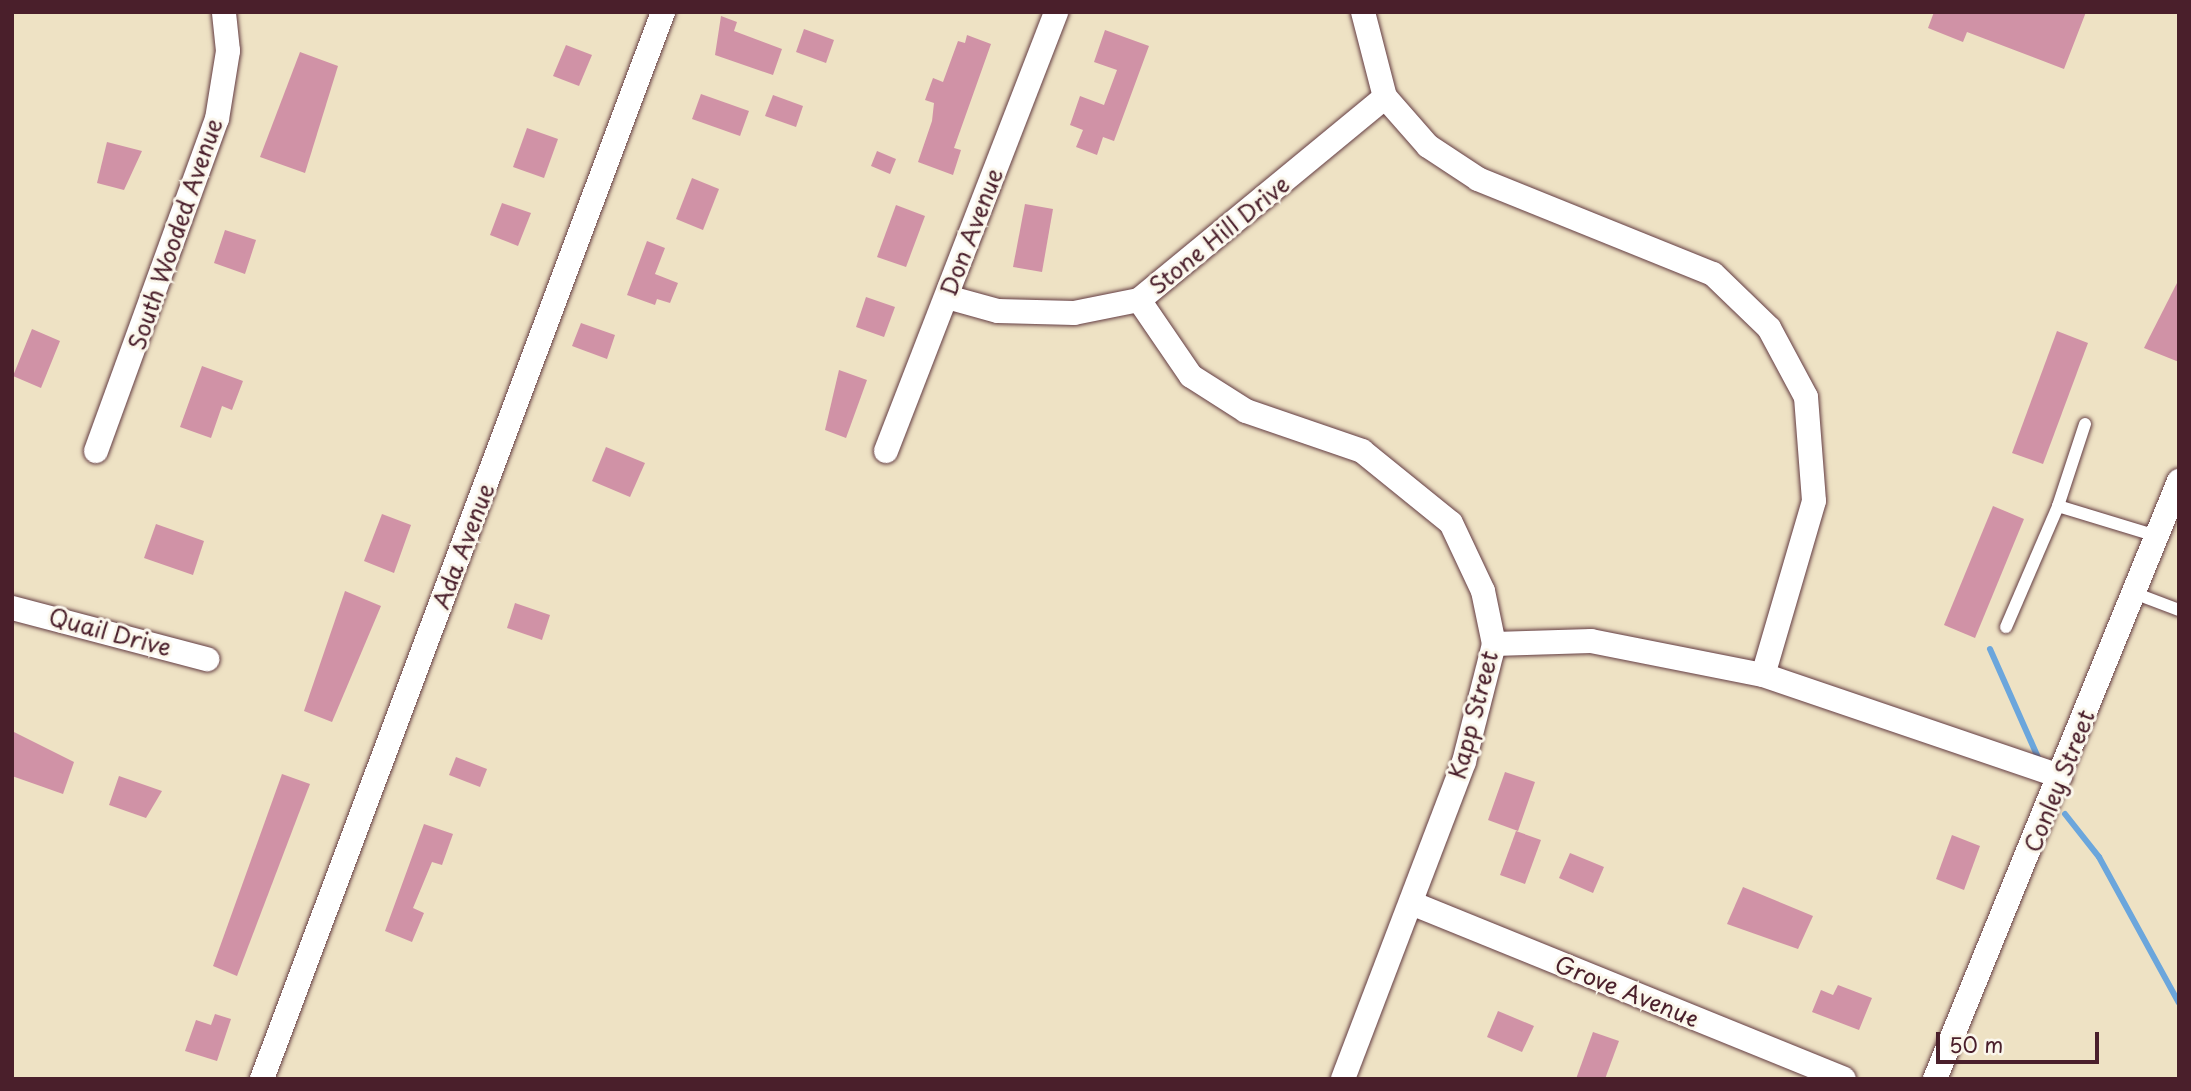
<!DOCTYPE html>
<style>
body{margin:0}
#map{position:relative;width:2191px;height:1091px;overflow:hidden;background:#eee2c4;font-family:"Playpen Sans",sans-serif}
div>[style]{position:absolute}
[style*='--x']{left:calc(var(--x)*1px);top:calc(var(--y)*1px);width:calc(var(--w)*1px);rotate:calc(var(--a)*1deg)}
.stream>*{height:6px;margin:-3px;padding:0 3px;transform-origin:3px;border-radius:3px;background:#6ba6dc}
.building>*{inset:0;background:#d092a6}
.roads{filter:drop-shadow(0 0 2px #633c42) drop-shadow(0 0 2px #633c42)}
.service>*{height:12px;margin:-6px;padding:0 6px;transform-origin:6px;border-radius:6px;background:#fff}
.minor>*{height:24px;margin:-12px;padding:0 12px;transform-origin:12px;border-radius:12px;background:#fff}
span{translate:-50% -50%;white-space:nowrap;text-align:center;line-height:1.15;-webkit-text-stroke:6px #fbf7ec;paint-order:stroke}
.street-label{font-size:23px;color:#4a1f2b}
.frame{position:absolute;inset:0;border:14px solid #4a1f2b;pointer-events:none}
.scale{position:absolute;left:1936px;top:1032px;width:163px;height:32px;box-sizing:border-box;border:4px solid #4a1f2b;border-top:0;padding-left:9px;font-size:21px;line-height:24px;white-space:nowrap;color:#4a1f2b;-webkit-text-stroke:5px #fbf7ec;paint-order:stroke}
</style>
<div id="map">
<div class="stream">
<i style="--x:1990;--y:649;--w:124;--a:66.1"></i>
<i style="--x:2065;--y:814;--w:55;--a:51.7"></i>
<i style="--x:2099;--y:857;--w:166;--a:61.3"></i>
</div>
<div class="building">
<i style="clip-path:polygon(1934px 12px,2086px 12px,2064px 69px,1967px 32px,1963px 42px,1928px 28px)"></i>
<i style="clip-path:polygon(721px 16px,737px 22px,734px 31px,782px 49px,773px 75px,715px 55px)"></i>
<i style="clip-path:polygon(804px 29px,834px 40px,826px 63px,796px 52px)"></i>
<i style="clip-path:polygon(1105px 30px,1149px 46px,1114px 141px,1103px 137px,1097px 155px,1076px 147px,1083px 130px,1070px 125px,1080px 96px,1104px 105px,1117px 70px,1094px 62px)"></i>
<i style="clip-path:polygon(967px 35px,991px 44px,954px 148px,961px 150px,953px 175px,918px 162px,932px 121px,934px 103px,925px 100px,933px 78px,943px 82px,958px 41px,965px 43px)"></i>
<i style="clip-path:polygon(566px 45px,592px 55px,579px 86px,553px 76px)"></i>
<i style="clip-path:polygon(300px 52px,338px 66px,305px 173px,260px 157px)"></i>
<i style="clip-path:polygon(701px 94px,749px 111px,740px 136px,692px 119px)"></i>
<i style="clip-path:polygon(773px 95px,803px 106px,796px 127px,765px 116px)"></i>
<i style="clip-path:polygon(527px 128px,558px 139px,544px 178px,513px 167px)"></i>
<i style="clip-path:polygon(107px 142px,142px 151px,124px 190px,97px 183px)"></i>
<i style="clip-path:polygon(877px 151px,896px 159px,890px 174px,871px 166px)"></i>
<i style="clip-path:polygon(692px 178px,719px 189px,703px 230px,676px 219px)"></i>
<i style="clip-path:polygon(502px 203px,531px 213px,518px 246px,490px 235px)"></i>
<i style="clip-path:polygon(1025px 204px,1053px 209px,1042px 272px,1013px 267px)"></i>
<i style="clip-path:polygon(896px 205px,925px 216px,906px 267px,877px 257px)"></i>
<i style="clip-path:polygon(225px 230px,256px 240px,245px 274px,214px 263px)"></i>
<i style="clip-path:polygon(647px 241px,665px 248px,655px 274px,678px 283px,670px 303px,657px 299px,655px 305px,627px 295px)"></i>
<i style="clip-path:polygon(2178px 281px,2179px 282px,2179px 362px,2144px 348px)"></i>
<i style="clip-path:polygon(866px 297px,895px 307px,884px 337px,856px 327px)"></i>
<i style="clip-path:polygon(581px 323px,615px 335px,607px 359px,572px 346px)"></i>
<i style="clip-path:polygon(32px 329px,60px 341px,41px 388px,13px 376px)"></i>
<i style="clip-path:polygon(2057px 331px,2088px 343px,2043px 464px,2012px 453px)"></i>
<i style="clip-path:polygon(202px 366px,243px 381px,232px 410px,222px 406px,211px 438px,180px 427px)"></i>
<i style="clip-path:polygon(839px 370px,867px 380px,846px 438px,825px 430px)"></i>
<i style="clip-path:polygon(606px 447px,645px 463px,630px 497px,592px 481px)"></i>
<i style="clip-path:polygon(1993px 506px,2024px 519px,1975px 638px,1944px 625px)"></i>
<i style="clip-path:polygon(382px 514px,411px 525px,394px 573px,364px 561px)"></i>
<i style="clip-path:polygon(156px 524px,204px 541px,193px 575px,144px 558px)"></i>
<i style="clip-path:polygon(345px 591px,381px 606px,332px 722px,304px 711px)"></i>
<i style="clip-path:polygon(515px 603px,550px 615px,542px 640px,507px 628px)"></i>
<i style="clip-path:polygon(12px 731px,74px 762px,63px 794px,12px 776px)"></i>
<i style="clip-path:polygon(456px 757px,487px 769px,480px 787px,449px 775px)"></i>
<i style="clip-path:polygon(1505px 772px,1535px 782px,1518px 831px,1488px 820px)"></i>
<i style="clip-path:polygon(282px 774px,310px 784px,237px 976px,213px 966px)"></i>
<i style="clip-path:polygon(119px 776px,162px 791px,146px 818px,109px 805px)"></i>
<i style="clip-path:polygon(424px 824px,453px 834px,442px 865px,432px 862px,413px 908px,424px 913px,412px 942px,385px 931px)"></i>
<i style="clip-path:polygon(1516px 831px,1541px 840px,1525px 884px,1500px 875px)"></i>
<i style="clip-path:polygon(1952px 835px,1980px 846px,1964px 890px,1936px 879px)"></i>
<i style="clip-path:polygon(1570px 853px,1604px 867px,1593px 893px,1559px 878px)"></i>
<i style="clip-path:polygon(1743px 887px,1813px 916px,1798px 949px,1727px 924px)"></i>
<i style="clip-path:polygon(1838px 985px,1872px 998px,1859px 1030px,1812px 1012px,1821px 990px,1833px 995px)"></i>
<i style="clip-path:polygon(1498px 1011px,1534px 1026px,1522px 1052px,1487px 1037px)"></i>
<i style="clip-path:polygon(215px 1014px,231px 1019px,217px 1061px,185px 1051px,196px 1020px,211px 1025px)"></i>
<i style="clip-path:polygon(1593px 1032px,1619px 1041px,1605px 1079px,1576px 1079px)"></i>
</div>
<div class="roads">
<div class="service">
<i style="--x:2085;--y:424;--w:86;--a:108.2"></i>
<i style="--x:2058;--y:506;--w:103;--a:16.9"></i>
<i style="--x:2134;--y:593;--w:48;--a:20.7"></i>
<i style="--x:2006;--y:627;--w:132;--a:-66.7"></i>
</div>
<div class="minor">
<i style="--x:1363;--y:12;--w:88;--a:75.5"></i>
<i style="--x:1385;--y:97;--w:65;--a:48.7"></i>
<i style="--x:1428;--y:146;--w:60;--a:33.4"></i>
<i style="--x:1478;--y:179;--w:253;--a:22"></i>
<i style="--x:1713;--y:274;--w:78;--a:44"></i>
<i style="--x:1769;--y:328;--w:78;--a:61.8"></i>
<i style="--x:1806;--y:397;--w:104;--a:85.6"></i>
<i style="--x:1814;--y:501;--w:181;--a:106.3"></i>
<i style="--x:947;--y:297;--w:53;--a:15.4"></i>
<i style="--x:998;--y:311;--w:76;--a:1.5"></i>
<i style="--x:1074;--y:313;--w:66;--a:-11.3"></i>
<i style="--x:1139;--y:300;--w:319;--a:-39.5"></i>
<i style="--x:1139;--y:300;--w:92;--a:55.6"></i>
<i style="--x:1191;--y:376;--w:65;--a:32.5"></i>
<i style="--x:1246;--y:411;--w:123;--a:19"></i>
<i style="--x:1362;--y:451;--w:114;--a:39"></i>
<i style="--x:1451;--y:523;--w:75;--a:64.8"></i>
<i style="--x:1483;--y:591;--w:54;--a:78.3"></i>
<i style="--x:1494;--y:644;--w:122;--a:104.3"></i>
<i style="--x:1464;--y:762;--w:339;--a:110.9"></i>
<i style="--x:96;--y:451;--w:353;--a:-70"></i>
<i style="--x:217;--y:119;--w:69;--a:-80.8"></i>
<i style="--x:228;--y:51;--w:39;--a:-96"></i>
<i style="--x:886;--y:451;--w:471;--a:-68.8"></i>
<i style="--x:12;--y:608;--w:202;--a:14.7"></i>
<i style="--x:1494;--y:644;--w:97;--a:-1.8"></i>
<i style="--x:1591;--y:641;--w:175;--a:11.2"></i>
<i style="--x:1763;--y:675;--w:314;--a:18.8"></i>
<i style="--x:1411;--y:903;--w:467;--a:22.1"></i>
<i style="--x:262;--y:1079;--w:1140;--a:-69.4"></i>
<i style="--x:1935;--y:1079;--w:646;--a:-67.8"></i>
</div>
</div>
<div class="street-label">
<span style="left:971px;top:232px;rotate:-69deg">Don Avenue</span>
<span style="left:175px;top:234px;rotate:-71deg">South Wooded Avenue</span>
<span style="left:1219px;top:235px;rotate:-39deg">Stone Hill Drive</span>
<span style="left:463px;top:546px;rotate:-69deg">Ada Avenue</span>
<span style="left:110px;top:632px;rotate:15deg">Quail Drive</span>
<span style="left:1473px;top:715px;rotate:-75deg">Kapp Street</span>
<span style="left:2059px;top:781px;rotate:-68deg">Conley Street</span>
<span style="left:1627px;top:991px;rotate:22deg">Grove Avenue</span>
</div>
<div class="frame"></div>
<div class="scale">50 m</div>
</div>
